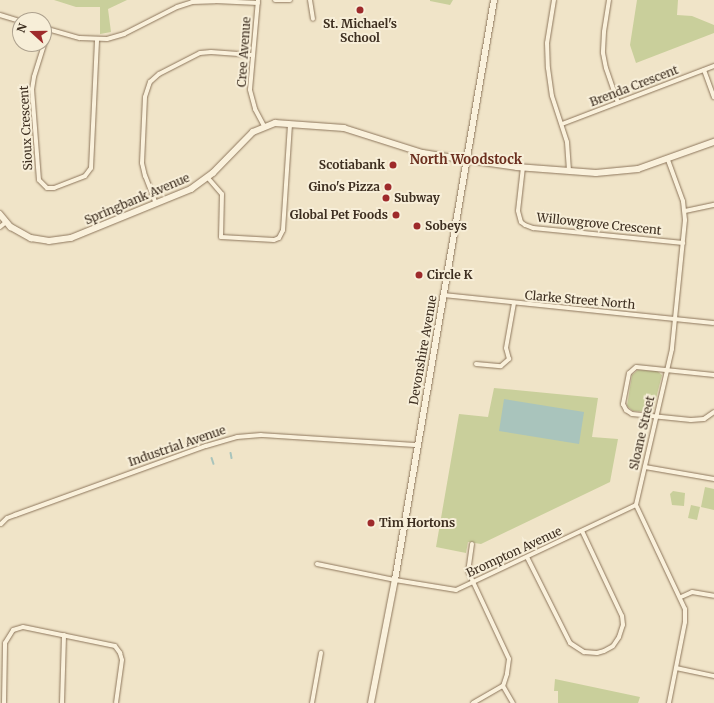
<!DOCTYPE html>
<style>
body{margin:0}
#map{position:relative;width:714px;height:703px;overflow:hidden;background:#f0e4c8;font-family:Merriweather,serif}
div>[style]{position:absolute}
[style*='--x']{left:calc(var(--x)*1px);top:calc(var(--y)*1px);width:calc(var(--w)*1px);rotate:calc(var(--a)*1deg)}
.green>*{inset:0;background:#c9cf9b}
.water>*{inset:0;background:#a9c4bc}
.stream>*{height:1.5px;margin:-0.75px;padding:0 0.75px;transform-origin:0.75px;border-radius:0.75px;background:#a9c4bc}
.roads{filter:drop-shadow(0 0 1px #8d765c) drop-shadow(0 0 1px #8d765c)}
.minor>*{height:4px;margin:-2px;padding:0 2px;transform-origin:2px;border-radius:2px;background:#faf1dc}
.secondary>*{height:5.5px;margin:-2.75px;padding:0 2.75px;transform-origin:2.75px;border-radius:2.75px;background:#faf1dc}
.dots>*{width:11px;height:11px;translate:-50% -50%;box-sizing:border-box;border:2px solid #f7eed8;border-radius:50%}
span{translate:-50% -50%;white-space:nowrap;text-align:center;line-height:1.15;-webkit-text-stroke:4px #f7eed8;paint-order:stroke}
.poi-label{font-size:12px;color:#3d2e20;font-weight:700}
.right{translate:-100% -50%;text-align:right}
.left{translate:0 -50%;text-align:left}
.street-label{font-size:12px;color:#3d2e20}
.neighbourhood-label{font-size:13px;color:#6b2e1e;font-weight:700}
.north{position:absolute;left:12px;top:12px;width:40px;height:40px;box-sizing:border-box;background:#f7eed8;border:1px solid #ada18e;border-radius:50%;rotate:291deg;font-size:11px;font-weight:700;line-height:16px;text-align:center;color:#3d2e20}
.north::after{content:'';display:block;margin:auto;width:14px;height:18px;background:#9e2a2b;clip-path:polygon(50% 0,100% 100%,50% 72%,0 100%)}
</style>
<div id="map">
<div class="green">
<i style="clip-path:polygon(54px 0,127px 0,108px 9px,111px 32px,100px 34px,100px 7px,76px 7px)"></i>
<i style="clip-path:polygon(430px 0,453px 0,450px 5px,430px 1px)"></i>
<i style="clip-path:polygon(637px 0,678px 0,677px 15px,692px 16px,714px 25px,714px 33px,636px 63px,630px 45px)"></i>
<i style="clip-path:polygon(638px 370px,657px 371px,662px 375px,653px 410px,651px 412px,633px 411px,627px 406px,632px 375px)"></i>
<i style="clip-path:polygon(494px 388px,598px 398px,592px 437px,618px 439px,610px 482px,481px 544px,468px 542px,466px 553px,436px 547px,459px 414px,488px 417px)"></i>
<i style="clip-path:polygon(705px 487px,714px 489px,714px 510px,701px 507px)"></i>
<i style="clip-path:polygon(673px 491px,685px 493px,684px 506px,672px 505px,670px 494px)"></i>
<i style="clip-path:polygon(691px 505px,700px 507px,697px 520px,688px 518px)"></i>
<i style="clip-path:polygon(555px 679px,640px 697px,638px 703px,558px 703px,558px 691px,554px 691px)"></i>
</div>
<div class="water">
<i style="clip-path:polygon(504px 399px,584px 412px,579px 444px,499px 431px)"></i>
</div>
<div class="stream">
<i style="--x:231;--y:453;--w:5;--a:79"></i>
<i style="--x:212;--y:458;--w:6;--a:72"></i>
</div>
<div class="roads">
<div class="minor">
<i style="--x:258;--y:0;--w:90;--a:95.1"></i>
<i style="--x:250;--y:90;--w:20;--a:75"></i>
<i style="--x:255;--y:109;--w:19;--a:62"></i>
<i style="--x:275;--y:0;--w:15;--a:0"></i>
<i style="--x:310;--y:0;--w:19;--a:81"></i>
<i style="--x:554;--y:0;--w:44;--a:99.2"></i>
<i style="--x:547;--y:43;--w:25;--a:88"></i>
<i style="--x:548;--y:68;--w:28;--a:82"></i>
<i style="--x:552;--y:96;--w:48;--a:71.9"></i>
<i style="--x:567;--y:142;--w:29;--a:86"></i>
<i style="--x:609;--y:0;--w:32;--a:99"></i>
<i style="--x:604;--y:32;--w:21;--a:93"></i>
<i style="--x:603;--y:53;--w:15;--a:79"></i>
<i style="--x:606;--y:68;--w:36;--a:71"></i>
<i style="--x:0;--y:15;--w:21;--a:17"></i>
<i style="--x:44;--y:28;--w:37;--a:16"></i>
<i style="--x:80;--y:38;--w:27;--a:2"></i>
<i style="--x:107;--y:39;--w:18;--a:-16"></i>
<i style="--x:124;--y:34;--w:59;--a:-27"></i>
<i style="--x:177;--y:7;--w:16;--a:-18"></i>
<i style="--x:192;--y:2;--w:23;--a:-2"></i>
<i style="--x:215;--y:1;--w:43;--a:2.7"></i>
<i style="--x:49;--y:29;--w:50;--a:107.4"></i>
<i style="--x:34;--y:77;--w:12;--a:99"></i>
<i style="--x:32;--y:89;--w:91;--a:85.6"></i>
<i style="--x:39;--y:180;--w:11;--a:45"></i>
<i style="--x:47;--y:188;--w:7;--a:0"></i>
<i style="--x:54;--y:188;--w:33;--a:-21"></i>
<i style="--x:85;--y:176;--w:10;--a:-53"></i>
<i style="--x:91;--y:168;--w:128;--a:-87.3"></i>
<i style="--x:704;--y:70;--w:29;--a:70"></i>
<i style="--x:562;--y:124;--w:163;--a:-20.9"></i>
<i style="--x:668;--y:160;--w:44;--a:69.9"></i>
<i style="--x:683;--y:201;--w:19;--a:84"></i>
<i style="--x:685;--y:220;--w:130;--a:95.8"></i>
<i style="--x:672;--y:349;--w:160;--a:103"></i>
<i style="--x:636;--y:505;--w:115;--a:64.8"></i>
<i style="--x:685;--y:609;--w:13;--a:90"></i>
<i style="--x:685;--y:622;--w:83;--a:101.2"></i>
<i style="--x:523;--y:167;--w:44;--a:96.5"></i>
<i style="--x:518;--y:211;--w:11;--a:75"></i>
<i style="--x:521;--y:222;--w:5;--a:37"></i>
<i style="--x:525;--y:225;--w:9;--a:21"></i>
<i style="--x:533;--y:228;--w:151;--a:5.7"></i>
<i style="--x:208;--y:178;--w:21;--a:49"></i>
<i style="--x:222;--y:194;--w:43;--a:91.3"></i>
<i style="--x:221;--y:237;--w:53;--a:3.2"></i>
<i style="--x:274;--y:240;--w:5;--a:-22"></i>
<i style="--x:279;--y:238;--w:9;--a:-63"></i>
<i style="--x:283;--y:230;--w:106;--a:-86.2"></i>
<i style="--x:156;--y:204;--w:30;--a:-111"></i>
<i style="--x:145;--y:176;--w:13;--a:-103"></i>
<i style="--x:142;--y:163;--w:66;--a:-87.4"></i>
<i style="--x:145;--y:97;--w:16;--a:-72"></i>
<i style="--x:150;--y:82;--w:12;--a:-42"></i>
<i style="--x:159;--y:74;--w:46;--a:-27.1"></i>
<i style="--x:200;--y:53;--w:11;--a:-5"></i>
<i style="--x:211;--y:52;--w:41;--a:4.2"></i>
<i style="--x:685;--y:211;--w:30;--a:-12"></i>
<i style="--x:0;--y:227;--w:8;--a:-40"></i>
<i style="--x:443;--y:295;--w:272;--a:5.9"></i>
<i style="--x:476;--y:364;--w:25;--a:5"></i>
<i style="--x:501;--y:366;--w:11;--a:-41"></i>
<i style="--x:509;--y:359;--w:11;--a:-105"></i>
<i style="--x:506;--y:348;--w:46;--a:-79.9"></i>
<i style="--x:714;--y:375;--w:78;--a:-174.1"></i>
<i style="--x:636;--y:367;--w:9;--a:139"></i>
<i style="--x:629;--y:373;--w:32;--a:101"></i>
<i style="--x:623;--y:404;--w:7;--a:63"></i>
<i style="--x:626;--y:410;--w:7;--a:34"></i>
<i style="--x:632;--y:414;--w:59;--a:5.8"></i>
<i style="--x:691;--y:420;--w:13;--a:-4"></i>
<i style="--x:704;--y:419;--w:12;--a:-35"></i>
<i style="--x:645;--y:467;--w:70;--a:9.9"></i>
<i style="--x:1;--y:524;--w:8;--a:-45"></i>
<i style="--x:7;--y:518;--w:9;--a:-21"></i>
<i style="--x:15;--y:515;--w:203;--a:-19.9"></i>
<i style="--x:206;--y:446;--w:32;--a:-16"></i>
<i style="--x:237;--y:437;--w:24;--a:-5"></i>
<i style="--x:261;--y:435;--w:156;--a:3.7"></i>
<i style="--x:472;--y:544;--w:27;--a:98"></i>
<i style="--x:468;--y:571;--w:97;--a:65"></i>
<i style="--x:509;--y:659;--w:15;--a:98"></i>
<i style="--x:507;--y:674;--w:13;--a:108"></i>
<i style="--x:527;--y:557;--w:96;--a:63.4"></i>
<i style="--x:570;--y:643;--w:17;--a:33"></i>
<i style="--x:584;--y:652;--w:13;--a:4"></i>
<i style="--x:597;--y:653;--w:7;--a:-16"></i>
<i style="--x:604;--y:651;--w:10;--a:-29"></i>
<i style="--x:613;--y:646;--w:11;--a:-56"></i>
<i style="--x:619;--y:637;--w:13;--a:-72"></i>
<i style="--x:623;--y:625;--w:9;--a:-96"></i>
<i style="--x:622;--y:616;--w:94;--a:-115.2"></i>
<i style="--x:317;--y:564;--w:80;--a:11.6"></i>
<i style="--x:395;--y:580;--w:62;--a:9.3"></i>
<i style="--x:456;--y:590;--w:199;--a:-25.3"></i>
<i style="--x:681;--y:597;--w:12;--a:-24"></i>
<i style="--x:692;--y:592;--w:22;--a:10"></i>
<i style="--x:676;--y:668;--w:39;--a:12"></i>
<i style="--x:503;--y:686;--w:20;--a:60"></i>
<i style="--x:4;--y:703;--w:60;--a:-89"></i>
<i style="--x:5;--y:643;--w:15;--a:-58"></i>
<i style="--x:13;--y:630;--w:10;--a:-17"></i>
<i style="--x:23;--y:627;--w:94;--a:11.7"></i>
<i style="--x:115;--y:646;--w:9;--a:54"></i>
<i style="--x:120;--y:653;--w:7;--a:74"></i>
<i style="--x:122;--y:660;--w:43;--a:97.9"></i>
<i style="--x:62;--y:703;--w:68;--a:-88.3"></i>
<i style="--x:312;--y:703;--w:51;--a:-79.8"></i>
<i style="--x:473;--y:703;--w:34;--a:-30"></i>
</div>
<div class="secondary">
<i style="--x:0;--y:214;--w:17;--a:50"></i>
<i style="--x:11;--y:227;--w:23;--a:29"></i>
<i style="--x:31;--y:238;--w:18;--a:9"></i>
<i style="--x:49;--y:241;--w:22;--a:-8"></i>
<i style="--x:71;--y:238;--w:130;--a:-22.2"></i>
<i style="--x:191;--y:189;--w:27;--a:-36"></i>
<i style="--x:213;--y:173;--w:57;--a:-45.7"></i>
<i style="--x:253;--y:132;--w:24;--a:-22"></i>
<i style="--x:275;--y:123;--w:69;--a:4.1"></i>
<i style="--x:344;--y:128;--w:83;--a:17.6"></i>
<i style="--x:423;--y:153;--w:18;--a:9"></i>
<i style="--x:441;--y:156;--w:77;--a:8.2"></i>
<i style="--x:517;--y:167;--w:79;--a:4.3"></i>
<i style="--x:596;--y:173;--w:42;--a:-5.4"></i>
<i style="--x:638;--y:169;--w:81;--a:-19.6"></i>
<i style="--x:371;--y:703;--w:125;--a:-79"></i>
<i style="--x:395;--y:580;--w:588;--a:-80.31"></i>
</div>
</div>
<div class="dots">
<i style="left:360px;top:10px;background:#9e2a2b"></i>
<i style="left:393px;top:165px;background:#9e2a2b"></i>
<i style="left:388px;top:187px;background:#9e2a2b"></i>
<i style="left:386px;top:198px;background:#9e2a2b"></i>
<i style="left:396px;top:215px;background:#9e2a2b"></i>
<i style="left:417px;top:226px;background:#9e2a2b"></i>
<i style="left:419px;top:275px;background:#9e2a2b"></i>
<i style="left:371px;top:523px;background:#9e2a2b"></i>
</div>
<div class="poi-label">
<span style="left:360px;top:31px">St. Michael's<br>School</span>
<span class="right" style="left:385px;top:165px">Scotiabank</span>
<span class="right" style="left:380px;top:187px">Gino's Pizza</span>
<span class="left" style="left:394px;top:198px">Subway</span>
<span class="right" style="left:388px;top:215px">Global Pet Foods</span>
<span class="left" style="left:425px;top:226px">Sobeys</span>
<span class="left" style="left:427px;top:275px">Circle K</span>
<span class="left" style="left:379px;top:523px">Tim Hortons</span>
</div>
<div class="street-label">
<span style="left:244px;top:52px;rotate:-86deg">Cree Avenue</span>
<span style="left:634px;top:86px;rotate:-21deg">Brenda Crescent</span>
<span style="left:26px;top:128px;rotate:-93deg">Sioux Crescent</span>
<span style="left:137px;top:199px;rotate:-23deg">Springbank Avenue</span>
<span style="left:599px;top:224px;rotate:6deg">Willowgrove Crescent</span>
<span style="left:580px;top:300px;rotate:5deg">Clarke Street North</span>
<span style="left:423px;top:350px;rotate:-80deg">Devonshire Avenue</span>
<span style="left:642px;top:433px;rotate:-77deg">Sloane Street</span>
<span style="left:177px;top:446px;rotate:-19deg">Industrial Avenue</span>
<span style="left:514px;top:552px;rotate:-25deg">Brompton Avenue</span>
</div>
<div class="neighbourhood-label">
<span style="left:466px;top:160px">North Woodstock</span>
</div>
<div class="north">N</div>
</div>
